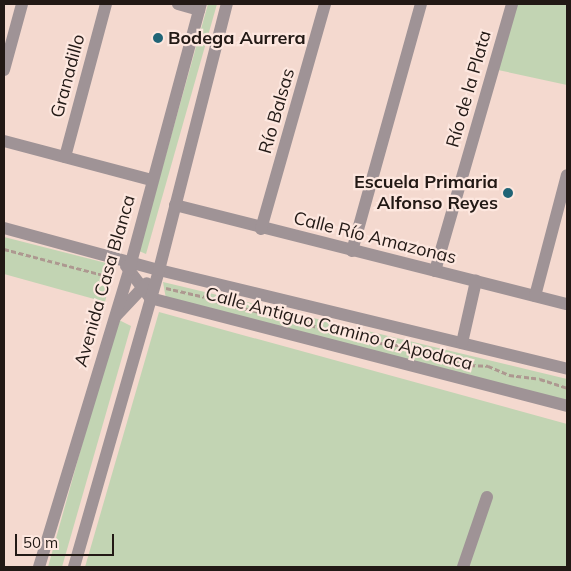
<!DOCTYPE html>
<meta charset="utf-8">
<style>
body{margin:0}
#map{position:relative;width:571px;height:571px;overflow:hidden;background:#f4d9cf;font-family:Mulish,sans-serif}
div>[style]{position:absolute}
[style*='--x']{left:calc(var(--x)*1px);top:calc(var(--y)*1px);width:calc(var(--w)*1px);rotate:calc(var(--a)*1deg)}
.green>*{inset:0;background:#c2d4b3}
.path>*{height:2.5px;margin-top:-1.25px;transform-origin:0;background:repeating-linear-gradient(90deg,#ad9890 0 5px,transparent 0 7.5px)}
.minor>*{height:12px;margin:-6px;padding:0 6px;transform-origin:6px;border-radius:6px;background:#9f9396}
.dots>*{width:14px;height:14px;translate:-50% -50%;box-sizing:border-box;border:2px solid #fde7df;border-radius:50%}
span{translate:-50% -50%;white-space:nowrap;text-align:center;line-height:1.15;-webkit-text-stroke:4.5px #fde7df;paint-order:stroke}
.poi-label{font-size:18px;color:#221915;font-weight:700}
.left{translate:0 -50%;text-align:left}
.right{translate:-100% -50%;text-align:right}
.street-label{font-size:18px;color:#221915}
.frame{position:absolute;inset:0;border:5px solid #221915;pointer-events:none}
.scale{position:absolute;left:15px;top:534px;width:99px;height:22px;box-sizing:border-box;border:2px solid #221915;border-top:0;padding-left:6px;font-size:15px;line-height:18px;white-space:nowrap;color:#221915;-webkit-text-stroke:4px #fde7df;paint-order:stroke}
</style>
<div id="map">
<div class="green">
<i style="clip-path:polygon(208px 4px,217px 4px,146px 254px,139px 251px)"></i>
<i style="clip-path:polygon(516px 4px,567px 4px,567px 85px,498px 70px)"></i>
<i style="clip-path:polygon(4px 237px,114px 265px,105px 302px,4px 274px)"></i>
<i style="clip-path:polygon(163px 282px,567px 379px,567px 403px,166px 299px)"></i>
<i style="clip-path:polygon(159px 312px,567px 424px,567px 567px,85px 567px)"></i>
<i style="clip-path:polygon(117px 319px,131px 326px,62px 567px,48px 567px)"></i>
</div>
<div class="path">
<i style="--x:4;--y:249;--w:106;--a:14.7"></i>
<i style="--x:166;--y:288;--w:39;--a:13"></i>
<i style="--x:216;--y:301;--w:169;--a:14.4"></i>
<i style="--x:380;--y:343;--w:26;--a:7"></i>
<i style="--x:406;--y:346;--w:20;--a:27"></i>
<i style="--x:424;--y:355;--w:23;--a:2"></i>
<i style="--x:447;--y:356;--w:18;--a:29"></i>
<i style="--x:463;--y:365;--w:25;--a:2"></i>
<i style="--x:488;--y:366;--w:23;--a:23"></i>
<i style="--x:509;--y:375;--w:31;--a:7"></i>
<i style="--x:540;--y:379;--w:28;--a:18"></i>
</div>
<div class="minor">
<i style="--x:178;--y:4;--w:22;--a:16"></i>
<i style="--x:4;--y:70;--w:68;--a:-74.7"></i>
<i style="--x:4;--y:141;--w:153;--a:14.8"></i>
<i style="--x:65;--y:157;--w:158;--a:-75"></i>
<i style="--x:175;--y:205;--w:404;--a:14.2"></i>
<i style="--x:4;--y:228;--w:161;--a:15.2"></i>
<i style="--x:159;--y:270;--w:420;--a:13.6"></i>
<i style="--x:261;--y:229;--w:234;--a:-74.1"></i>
<i style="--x:352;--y:251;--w:256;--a:-74.4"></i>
<i style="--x:126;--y:266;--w:40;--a:53"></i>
<i style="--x:150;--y:298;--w:431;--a:14.5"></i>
<i style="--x:435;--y:271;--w:278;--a:-73.9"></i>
<i style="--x:535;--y:296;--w:125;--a:-75.2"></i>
<i style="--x:116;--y:316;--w:45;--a:-46.8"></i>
<i style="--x:462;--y:343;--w:64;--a:-77.3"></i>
<i style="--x:39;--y:567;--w:310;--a:-73.1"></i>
<i style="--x:129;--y:270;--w:276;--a:-74.9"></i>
<i style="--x:74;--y:567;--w:309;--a:-74"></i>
<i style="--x:159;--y:270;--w:275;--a:-75.7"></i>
<i style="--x:463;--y:567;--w:74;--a:-71.1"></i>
</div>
<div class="dots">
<i style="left:158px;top:38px;background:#206476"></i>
<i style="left:508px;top:193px;background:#206476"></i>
</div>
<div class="poi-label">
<span class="left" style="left:168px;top:38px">Bodega Aurrera</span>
<span class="right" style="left:498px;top:193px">Escuela Primaria<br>Alfonso Reyes</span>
</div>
<div class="street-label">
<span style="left:68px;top:76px;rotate:-75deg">Granadillo</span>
<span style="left:469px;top:89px;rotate:-74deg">Río de la Plata</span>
<span style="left:277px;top:111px;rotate:-74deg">Río Balsas</span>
<span style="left:375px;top:238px;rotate:14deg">Calle Río Amazonas</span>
<span style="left:105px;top:281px;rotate:-74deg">Avenida Casa Blanca</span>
<span style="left:339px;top:329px;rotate:15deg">Calle Antiguo Camino a Apodaca</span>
</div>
<div class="frame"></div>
<div class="scale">50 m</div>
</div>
